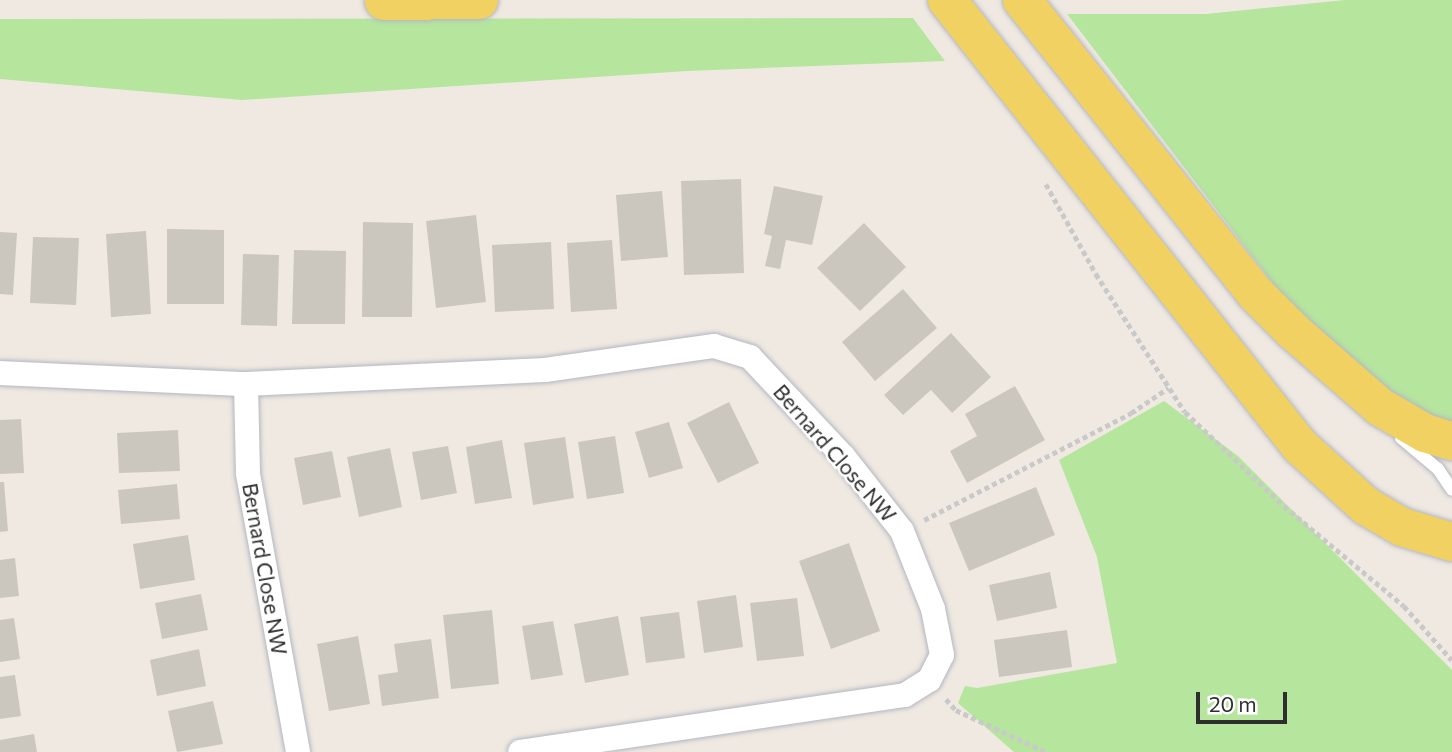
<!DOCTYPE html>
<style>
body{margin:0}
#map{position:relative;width:1452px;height:752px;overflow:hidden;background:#efe9e1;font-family:Commissioner,sans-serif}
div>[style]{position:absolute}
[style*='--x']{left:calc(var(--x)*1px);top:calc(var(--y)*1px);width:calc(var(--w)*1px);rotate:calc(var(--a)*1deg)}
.green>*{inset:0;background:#b6e59e}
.building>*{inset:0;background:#cbc7bf}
.path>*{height:4.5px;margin-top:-2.25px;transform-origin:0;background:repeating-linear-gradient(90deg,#c9c9c9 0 5px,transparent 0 8.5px)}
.roads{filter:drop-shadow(0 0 2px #b4b7c1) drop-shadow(0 0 2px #b4b7c1)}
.lane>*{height:12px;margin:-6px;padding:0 6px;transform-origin:6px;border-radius:6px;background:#fff}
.street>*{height:24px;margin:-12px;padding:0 12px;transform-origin:12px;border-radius:12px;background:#fff}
.primary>*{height:38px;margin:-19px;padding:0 19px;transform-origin:19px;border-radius:19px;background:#f2d163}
span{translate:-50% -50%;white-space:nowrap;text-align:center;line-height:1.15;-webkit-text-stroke:5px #fff;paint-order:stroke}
.street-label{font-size:21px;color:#2e2e2e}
.scale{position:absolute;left:1196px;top:692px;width:91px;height:32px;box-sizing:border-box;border:4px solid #2e2e2e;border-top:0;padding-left:9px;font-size:21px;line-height:24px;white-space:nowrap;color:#2e2e2e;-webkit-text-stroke:5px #fff;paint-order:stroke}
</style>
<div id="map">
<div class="green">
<i style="clip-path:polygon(1345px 0,1452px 0,1452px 427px,1385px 393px,1281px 294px,1067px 14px,1206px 14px)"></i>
<i style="clip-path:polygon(913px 18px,945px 61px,687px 71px,242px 100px,0 79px,0 19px)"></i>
<i style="clip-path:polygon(1164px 401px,1238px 456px,1452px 670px,1452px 752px,1014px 752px,958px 703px,965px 686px,977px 688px,1117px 663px,1097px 557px,1059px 460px)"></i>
</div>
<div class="building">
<i style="clip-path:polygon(741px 179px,744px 273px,684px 275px,681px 181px)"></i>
<i style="clip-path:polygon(774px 186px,823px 196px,812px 245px,786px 240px,780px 269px,765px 266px,772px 236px,764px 234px)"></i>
<i style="clip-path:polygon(662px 191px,668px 257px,621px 261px,616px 195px)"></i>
<i style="clip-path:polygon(476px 215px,486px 302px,436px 308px,426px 221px)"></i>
<i style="clip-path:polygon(363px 222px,413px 223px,412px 317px,362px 317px)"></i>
<i style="clip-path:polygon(864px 223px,906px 267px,860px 311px,817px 268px)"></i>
<i style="clip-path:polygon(167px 229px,224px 230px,224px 304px,167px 304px)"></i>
<i style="clip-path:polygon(146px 231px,151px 314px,111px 317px,106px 234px)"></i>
<i style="clip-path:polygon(0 232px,17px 233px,13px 295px,0 294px)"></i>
<i style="clip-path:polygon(33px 237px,79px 238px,76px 305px,30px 303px)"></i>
<i style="clip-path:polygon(612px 240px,617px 309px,571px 312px,567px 243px)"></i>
<i style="clip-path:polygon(551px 242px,554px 309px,495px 312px,492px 245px)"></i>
<i style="clip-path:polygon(294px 250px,346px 251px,345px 324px,292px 324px)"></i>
<i style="clip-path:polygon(243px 254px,279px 255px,277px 326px,241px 325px)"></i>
<i style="clip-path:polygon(903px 289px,937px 328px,875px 381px,842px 342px)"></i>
<i style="clip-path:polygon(951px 333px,991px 377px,952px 413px,931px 390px,903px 415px,884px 395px)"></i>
<i style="clip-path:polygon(1015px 386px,1045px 440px,967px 483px,950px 451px,977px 436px,965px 414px)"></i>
<i style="clip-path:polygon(729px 402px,759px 463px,718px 483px,687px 423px)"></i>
<i style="clip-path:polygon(21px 419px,24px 473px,0 474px,0 420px)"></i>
<i style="clip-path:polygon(669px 422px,683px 468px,649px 478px,635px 432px)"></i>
<i style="clip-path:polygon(178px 430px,180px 471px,119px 473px,117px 433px)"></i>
<i style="clip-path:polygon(615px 436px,624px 493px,587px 499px,578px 442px)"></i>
<i style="clip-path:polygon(565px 437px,574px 498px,533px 505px,524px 443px)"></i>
<i style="clip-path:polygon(502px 440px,512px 498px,475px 504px,466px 447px)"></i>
<i style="clip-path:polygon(448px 446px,457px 493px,421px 500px,412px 452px)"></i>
<i style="clip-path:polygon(390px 448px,402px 507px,359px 517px,347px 457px)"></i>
<i style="clip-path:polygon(332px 451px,341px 497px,303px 505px,294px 458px)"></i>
<i style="clip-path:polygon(0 482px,4px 482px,8px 531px,0 532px)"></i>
<i style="clip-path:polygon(177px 484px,180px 519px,121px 524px,118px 490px)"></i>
<i style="clip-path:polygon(1036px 487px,1055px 535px,969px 571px,949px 523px)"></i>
<i style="clip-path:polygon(188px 535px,195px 580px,140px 589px,133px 544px)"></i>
<i style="clip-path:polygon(849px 543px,880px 631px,831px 649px,799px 561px)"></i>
<i style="clip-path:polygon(15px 558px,19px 596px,0 598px,0 560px)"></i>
<i style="clip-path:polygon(1050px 572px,1057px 608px,997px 621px,989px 585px)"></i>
<i style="clip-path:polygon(201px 594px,208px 630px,162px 639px,155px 603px)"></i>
<i style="clip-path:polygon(736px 595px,743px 647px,704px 653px,697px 601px)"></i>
<i style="clip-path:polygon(797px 598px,804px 656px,757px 661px,750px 603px)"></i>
<i style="clip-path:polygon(492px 610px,499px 684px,451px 689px,443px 615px)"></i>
<i style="clip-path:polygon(679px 612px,685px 658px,646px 663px,640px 617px)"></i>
<i style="clip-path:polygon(618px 616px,629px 675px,585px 683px,574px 624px)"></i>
<i style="clip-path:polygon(14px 618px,20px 659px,0 662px,0 620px)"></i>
<i style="clip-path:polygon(553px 621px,563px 675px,531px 680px,522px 626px)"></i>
<i style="clip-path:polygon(1067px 630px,1072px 667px,999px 677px,994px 640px)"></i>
<i style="clip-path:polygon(358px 636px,370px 704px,329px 711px,317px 644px)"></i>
<i style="clip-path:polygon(431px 639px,439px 698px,382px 706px,378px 675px,398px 672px,394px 644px)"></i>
<i style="clip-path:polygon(199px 649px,206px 686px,157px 696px,150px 660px)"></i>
<i style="clip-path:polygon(15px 675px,21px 716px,0 719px,0 677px)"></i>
<i style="clip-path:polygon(213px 701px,223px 744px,177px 752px,168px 711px)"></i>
<i style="clip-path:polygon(34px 734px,37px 752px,0 752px,0 740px)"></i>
</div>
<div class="path">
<i style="--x:1046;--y:184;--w:103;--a:60.9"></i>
<i style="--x:1096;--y:274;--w:164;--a:57.2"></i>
<i style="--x:1185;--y:412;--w:137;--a:43.5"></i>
<i style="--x:1284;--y:506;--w:156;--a:39.8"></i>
<i style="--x:1404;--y:606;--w:72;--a:48.4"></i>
<i style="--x:924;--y:520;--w:233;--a:-27.3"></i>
<i style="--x:1131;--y:413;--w:45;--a:-34"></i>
<i style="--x:946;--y:699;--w:15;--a:48"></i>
<i style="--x:956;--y:710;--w:99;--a:25"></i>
</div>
<div class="roads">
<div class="lane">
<i style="--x:1401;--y:438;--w:48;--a:40"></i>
<i style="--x:1438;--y:469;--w:25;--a:56"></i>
</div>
<div class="street">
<i style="--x:0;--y:373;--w:246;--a:2.6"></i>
<i style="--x:298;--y:752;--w:283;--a:-100.2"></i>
<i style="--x:248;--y:473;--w:89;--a:-91.3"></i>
<i style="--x:246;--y:384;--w:299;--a:-2.7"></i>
<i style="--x:545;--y:370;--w:171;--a:-8.1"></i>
<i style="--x:714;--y:346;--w:38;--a:17"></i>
<i style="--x:750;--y:357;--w:136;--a:46.8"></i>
<i style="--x:843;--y:456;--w:95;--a:51.8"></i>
<i style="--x:902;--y:531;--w:84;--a:68.3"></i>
<i style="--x:933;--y:609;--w:47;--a:78.9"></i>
<i style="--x:942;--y:655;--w:28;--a:117"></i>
<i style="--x:929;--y:680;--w:28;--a:148"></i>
<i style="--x:905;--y:695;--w:389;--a:171.6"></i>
</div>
<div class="primary">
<i style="--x:947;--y:0;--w:569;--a:51.64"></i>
<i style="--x:1300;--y:446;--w:89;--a:42.3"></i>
<i style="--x:1366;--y:506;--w:42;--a:30.3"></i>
<i style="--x:1402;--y:527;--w:52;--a:16.7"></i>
<i style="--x:1022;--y:0;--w:376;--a:51.5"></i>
<i style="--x:1256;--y:294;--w:52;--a:45"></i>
<i style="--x:1293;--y:331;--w:116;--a:41.1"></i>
<i style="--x:1380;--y:407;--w:52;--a:30"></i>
<i style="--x:1425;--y:433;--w:28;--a:17"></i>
<i style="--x:384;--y:1;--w:95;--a:-0.6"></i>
</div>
</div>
<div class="street-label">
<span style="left:835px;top:453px;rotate:49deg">Bernard Close NW</span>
<span style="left:265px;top:569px;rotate:80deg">Bernard Close NW</span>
</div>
<div class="scale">20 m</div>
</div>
